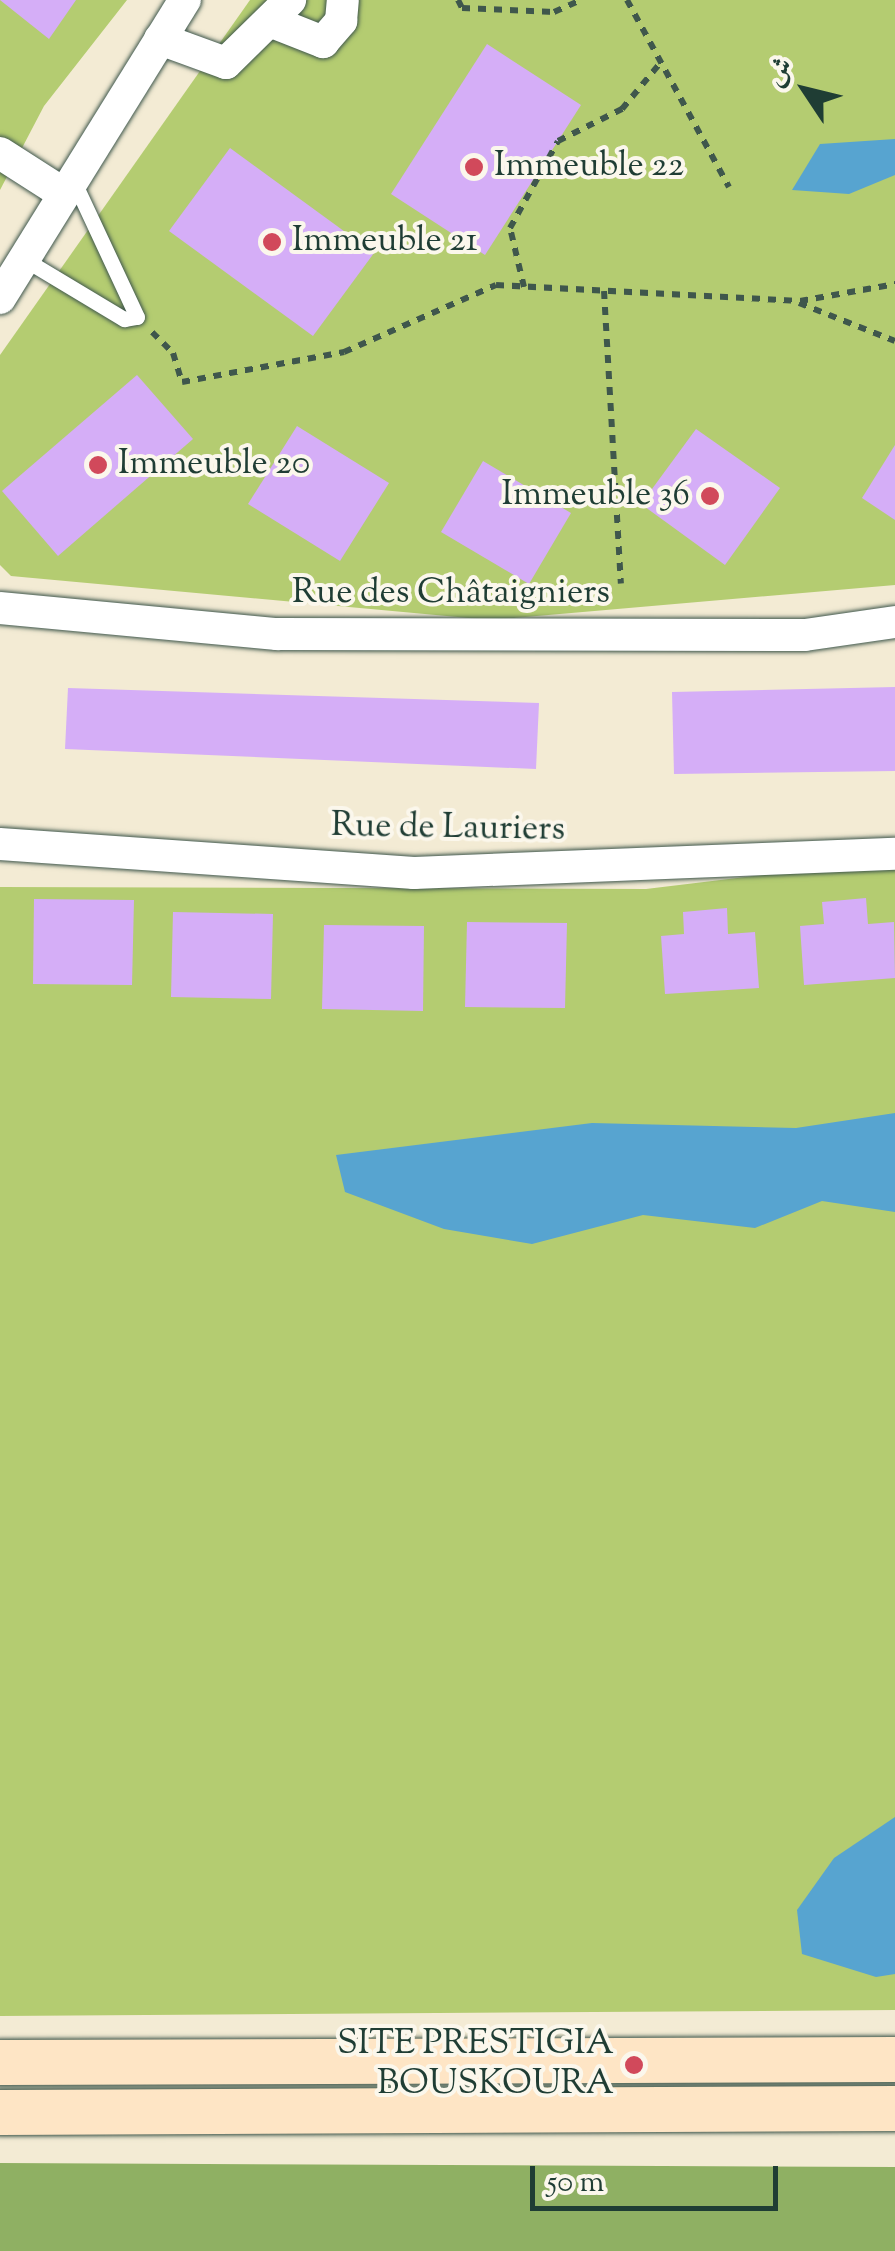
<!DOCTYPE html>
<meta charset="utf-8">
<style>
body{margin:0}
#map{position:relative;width:895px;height:2251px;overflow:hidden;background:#f3ebd4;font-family:"Sorts Mill Goudy",Amiri,serif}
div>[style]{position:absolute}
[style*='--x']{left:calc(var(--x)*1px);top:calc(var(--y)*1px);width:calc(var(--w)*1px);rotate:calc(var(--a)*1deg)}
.green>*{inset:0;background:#b4cc71}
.forest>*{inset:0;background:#8fb063}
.water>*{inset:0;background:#57a4d0}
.building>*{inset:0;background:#d5aef7}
.path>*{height:6px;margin-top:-3px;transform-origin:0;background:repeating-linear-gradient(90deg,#3f574c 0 8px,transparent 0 16px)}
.roads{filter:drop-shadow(0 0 2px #3f574c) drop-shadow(0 0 2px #3f574c)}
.lane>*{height:15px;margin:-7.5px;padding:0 7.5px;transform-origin:7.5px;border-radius:7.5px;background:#fff}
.street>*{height:32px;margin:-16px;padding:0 16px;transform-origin:16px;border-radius:16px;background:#fff}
.secondary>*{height:45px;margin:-22.5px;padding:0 22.5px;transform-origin:22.5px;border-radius:22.5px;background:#fee5c5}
.dots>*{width:28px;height:28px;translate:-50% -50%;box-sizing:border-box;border:5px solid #fbf7ec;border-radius:50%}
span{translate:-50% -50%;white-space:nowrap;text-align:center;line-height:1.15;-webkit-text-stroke:8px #fbf7ec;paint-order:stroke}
.poi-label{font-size:35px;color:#1f3d34}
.left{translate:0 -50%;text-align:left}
.right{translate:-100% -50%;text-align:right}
.street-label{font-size:35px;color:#1f3d34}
.north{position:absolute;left:755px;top:40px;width:100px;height:100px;-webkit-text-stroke:8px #fbf7ec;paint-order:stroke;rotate:305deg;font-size:28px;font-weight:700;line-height:40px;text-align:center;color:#1f3d34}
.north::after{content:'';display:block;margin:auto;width:35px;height:45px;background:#1f3d34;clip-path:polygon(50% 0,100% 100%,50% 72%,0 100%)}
.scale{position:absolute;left:530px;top:2166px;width:248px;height:45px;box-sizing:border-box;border:5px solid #1f3d34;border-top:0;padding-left:12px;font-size:30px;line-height:35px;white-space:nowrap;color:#1f3d34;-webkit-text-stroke:8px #fbf7ec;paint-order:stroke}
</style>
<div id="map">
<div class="green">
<i style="clip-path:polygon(0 0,127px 0,44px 106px,0 190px)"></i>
<i style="clip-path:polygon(250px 0,895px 0,895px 585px,490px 620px,11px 576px,0 565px,0 355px)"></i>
<i style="clip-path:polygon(895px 859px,895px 2010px,0 2016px,0 887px,646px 889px)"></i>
</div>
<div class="forest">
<i style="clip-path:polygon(0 2163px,895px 2167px,895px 2251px,0 2251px)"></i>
</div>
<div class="water">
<i style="clip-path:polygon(895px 139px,895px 175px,849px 194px,792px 190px,820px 144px)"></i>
<i style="clip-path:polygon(895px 1113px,895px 1212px,822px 1201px,755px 1228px,643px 1215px,532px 1244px,444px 1229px,345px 1192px,336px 1155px,592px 1123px,796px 1128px)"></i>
<i style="clip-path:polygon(895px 1817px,895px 1974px,876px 1977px,802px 1954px,797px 1910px,834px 1858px)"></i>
</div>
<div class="building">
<i style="clip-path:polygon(0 0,76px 0,49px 39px)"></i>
<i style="clip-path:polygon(487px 44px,581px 105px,485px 255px,391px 194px)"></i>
<i style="clip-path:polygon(230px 148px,374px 253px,313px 336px,169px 231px)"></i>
<i style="clip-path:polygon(137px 375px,193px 439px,58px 556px,2px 491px)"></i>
<i style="clip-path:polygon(297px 426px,389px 483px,340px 561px,248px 504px)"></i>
<i style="clip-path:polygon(696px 429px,780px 488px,725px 565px,641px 504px)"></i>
<i style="clip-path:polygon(895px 445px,895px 520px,862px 498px)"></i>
<i style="clip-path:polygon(483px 461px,571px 513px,529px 584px,441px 532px)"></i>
<i style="clip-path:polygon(895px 687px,895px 771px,674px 774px,672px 692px)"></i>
<i style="clip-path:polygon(68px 688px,539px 703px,536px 769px,65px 749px)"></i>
<i style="clip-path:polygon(866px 898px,868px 924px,894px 922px,895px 978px,804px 985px,800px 926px,824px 924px,822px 902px)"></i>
<i style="clip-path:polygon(34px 899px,134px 900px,132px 985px,33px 984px)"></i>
<i style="clip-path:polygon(727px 908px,728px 934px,755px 932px,759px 988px,665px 994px,661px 936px,684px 934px,683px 912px)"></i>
<i style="clip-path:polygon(173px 912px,273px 914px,271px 999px,171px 997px)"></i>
<i style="clip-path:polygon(467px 922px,567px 923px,565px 1008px,465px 1007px)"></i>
<i style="clip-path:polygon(324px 925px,424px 926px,423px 1011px,322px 1009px)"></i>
</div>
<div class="path">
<i style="--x:458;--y:0;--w:9;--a:63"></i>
<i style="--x:462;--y:8;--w:92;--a:2.5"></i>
<i style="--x:554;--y:12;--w:30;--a:-24"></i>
<i style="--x:627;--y:0;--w:213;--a:61.4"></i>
<i style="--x:524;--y:287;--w:61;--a:-103.3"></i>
<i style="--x:510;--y:228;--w:99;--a:-61.1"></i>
<i style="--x:558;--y:141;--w:72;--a:-26.6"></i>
<i style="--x:622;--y:109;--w:61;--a:-50.3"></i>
<i style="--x:604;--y:291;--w:293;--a:86.7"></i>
<i style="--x:799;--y:303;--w:103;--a:21.6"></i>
<i style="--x:152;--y:332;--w:30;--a:45"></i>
<i style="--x:173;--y:353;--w:30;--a:73"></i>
<i style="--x:182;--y:382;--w:165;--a:-10.5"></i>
<i style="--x:344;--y:352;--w:166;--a:-23.8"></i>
<i style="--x:496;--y:285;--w:304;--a:3"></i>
<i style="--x:800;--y:301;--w:97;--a:-10.1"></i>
</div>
<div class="roads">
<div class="lane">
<i style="--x:24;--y:259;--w:117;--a:31"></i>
<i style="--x:124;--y:319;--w:13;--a:-9"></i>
<i style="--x:137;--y:317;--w:151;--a:-115"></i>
</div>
<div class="street">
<i style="--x:275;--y:23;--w:52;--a:21.6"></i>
<i style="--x:323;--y:42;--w:28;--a:-49"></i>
<i style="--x:341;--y:21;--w:21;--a:-85"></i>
<i style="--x:160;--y:39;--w:70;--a:20"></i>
<i style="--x:226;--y:63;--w:90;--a:-44.5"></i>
<i style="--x:0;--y:153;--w:76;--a:32.6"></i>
<i style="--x:0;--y:298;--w:351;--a:-58.2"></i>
<i style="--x:0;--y:608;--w:278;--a:5.4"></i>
<i style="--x:277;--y:634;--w:528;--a:0.11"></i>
<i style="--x:805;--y:635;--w:91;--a:-8.2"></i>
<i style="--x:0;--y:844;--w:415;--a:4"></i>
<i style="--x:414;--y:873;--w:481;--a:-2.3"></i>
</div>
<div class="secondary">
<i style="--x:0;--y:2062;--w:895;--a:-0.19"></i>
<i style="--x:0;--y:2112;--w:895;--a:-0.26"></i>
</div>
</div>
<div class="dots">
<i style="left:474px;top:167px;background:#d1495b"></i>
<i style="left:272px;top:242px;background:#d1495b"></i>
<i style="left:98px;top:465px;background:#d1495b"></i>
<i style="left:710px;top:496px;background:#d1495b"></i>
<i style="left:634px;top:2065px;background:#d1495b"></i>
</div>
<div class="poi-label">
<span class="left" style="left:494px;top:167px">Immeuble 22</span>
<span class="left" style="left:292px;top:242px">Immeuble 21</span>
<span class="left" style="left:118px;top:465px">Immeuble 20</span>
<span class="right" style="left:690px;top:496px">Immeuble 36</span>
<span class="right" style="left:614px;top:2065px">SITE PRESTIGIA<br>BOUSKOURA</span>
</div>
<div class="street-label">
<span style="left:451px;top:594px">Rue des Châtaigniers</span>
<span style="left:448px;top:829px;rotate:1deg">Rue de Lauriers</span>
</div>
<div class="north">ش</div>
<div class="scale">50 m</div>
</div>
